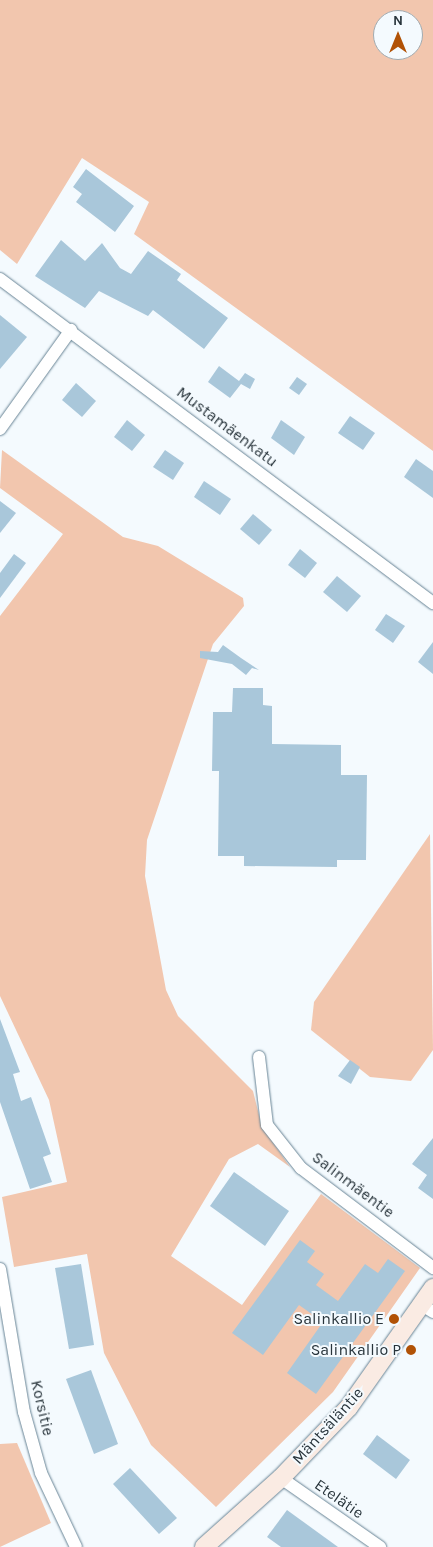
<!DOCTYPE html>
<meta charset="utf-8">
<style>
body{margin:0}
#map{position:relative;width:433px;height:1547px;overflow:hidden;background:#f4fafe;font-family:Karla,sans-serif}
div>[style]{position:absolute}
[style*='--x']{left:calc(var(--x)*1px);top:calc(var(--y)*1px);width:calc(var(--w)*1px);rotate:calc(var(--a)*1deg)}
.green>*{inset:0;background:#f2c6ae}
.building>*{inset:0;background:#a9c7da}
.roads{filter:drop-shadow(0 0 1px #688495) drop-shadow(0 0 1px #688495)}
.street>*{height:12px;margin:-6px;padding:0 6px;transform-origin:6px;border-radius:6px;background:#fff}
.secondary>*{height:18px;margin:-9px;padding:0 9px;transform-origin:9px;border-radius:9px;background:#faebe3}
.dots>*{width:14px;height:14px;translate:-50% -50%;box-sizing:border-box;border:2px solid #f4fafe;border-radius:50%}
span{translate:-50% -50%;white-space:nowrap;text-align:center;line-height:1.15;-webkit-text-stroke:4px #f4fafe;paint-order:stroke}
.street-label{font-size:16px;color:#28343b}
.poi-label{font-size:16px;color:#28343b}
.right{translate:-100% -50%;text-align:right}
.north{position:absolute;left:373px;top:10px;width:50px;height:50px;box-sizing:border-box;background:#f4fafe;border:1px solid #a2abb0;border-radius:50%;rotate:0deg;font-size:14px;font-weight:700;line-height:20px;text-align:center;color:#28343b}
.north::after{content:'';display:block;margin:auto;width:18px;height:22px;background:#b15206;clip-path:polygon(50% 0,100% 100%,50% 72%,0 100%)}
</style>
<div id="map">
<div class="green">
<i style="clip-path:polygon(evenodd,0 0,433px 0,433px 451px,134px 234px,149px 202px,82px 158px,17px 264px,0 250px,0 0,383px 20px,413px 20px,413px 50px,383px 50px,383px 20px)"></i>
<i style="clip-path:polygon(2px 450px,123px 537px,158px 546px,243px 598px,244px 606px,213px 644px,147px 840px,145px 876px,166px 990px,178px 1016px,253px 1091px,262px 1127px,290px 1167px,258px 1144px,229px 1159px,171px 1256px,242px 1305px,321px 1194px,420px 1268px,333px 1392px,216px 1507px,151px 1445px,104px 1353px,87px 1254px,14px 1267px,2px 1197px,67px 1182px,49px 1100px,0 996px,0 616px,63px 534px,0 488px)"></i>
<i style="clip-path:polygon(430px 834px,433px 1050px,411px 1081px,370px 1077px,311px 1030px,314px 1002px)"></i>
<i style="clip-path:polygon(17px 1443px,51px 1523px,0 1547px,0 1444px)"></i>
</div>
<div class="building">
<i style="clip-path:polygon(86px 169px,134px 206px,115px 232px,76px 202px,82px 194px,73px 187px)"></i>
<i style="clip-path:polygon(61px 240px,85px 261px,102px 243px,120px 268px,131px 274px,148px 251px,181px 274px,177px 280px,228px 318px,204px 349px,153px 310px,148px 316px,99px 291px,85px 308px,35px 276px)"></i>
<i style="clip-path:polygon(0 315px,27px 337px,0 369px)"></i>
<i style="clip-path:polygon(219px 366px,239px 381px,245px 373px,255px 379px,250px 389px,241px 384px,230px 398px,208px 382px)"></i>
<i style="clip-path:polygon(297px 377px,307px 384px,299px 395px,289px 388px)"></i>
<i style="clip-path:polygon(76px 383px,96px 401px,82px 417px,62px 400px)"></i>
<i style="clip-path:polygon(350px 416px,375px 433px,363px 450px,338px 433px)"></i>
<i style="clip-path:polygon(127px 420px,145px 435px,132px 451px,114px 437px)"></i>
<i style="clip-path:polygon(281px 420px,305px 437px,294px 455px,271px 438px)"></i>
<i style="clip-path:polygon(165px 450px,184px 463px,173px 480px,153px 467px)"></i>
<i style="clip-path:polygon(416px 459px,433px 471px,433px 498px,404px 477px)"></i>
<i style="clip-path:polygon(204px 481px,231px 499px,220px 515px,194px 497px)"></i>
<i style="clip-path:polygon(0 501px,16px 513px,0 533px)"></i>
<i style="clip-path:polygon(253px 514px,272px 530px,259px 545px,240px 529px)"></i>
<i style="clip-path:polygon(300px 549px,317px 563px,305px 578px,288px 565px)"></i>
<i style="clip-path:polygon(14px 554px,26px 563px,0 598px,0 573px)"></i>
<i style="clip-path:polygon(337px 576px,361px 596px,347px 612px,323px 592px)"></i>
<i style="clip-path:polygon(386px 614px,405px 626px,393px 643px,375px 630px)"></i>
<i style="clip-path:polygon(433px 642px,433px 674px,418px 662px)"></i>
<i style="clip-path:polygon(223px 645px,241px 658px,259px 670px,252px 668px,246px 675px,232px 664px,200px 658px,200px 651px,218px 652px)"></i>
<i style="clip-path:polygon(233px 688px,263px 688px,263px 705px,272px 706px,272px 744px,341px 745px,341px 775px,367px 775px,366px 860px,337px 860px,337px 867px,244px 866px,244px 856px,218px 856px,219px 771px,212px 771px,213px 712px,232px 712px)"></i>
<i style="clip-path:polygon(0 1019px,20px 1072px,13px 1074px,21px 1101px,31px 1097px,51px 1154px,43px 1157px,52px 1182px,30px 1189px,0 1102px)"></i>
<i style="clip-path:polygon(350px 1060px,360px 1067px,351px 1084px,338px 1076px)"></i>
<i style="clip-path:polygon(433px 1138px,433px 1199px,418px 1188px,427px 1175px,412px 1164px)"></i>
<i style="clip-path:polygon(234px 1172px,289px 1211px,265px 1246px,210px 1206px)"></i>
<i style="clip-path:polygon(300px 1240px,315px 1251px,307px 1262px,324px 1274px,316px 1285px,338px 1301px,365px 1264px,378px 1273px,388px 1259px,405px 1271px,316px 1394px,287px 1373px,323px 1322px,299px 1305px,263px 1355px,232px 1333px)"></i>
<i style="clip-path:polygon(81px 1264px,94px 1345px,69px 1349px,55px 1268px)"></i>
<i style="clip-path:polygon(91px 1370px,118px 1444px,94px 1454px,66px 1379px)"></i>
<i style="clip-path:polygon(377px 1435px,410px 1460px,396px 1479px,363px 1454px)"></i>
<i style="clip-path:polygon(130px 1468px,177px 1518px,159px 1534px,113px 1484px)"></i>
<i style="clip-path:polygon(287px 1510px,338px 1547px,281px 1547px,267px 1537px)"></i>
</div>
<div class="roads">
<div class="street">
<i style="--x:0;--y:279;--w:541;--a:36.81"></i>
<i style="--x:0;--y:429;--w:122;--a:-54.4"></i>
<i style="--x:259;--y:1057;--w:68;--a:83.3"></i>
<i style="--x:267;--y:1125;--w:55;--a:51.7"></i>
<i style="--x:301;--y:1168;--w:166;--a:37.1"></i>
<i style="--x:0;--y:1269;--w:145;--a:80.5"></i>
<i style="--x:24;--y:1412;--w:63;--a:74.4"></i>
<i style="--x:41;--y:1473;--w:82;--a:64.7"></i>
<i style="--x:422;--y:1305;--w:13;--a:32"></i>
<i style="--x:281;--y:1478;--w:121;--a:34.9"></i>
</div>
<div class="secondary">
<i style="--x:204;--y:1547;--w:103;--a:-41.9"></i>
<i style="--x:281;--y:1478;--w:98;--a:-46.2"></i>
<i style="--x:349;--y:1407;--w:146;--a:-54.8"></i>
</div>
</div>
<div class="dots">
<i style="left:394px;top:1319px;background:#b15206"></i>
<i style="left:411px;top:1350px;background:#b15206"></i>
</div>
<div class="street-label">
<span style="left:227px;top:427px;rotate:37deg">Mustamäenkatu</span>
<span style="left:353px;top:1185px;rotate:37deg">Salinmäentie</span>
<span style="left:42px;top:1408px;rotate:77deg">Korsitie</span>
<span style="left:328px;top:1426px;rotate:-48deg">Mäntsäläntie</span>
<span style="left:339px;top:1499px;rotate:35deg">Etelätie</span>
</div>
<div class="poi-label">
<span class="right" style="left:384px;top:1319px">Salinkallio E</span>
<span class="right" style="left:401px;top:1350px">Salinkallio P</span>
</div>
<div class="north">N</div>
</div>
